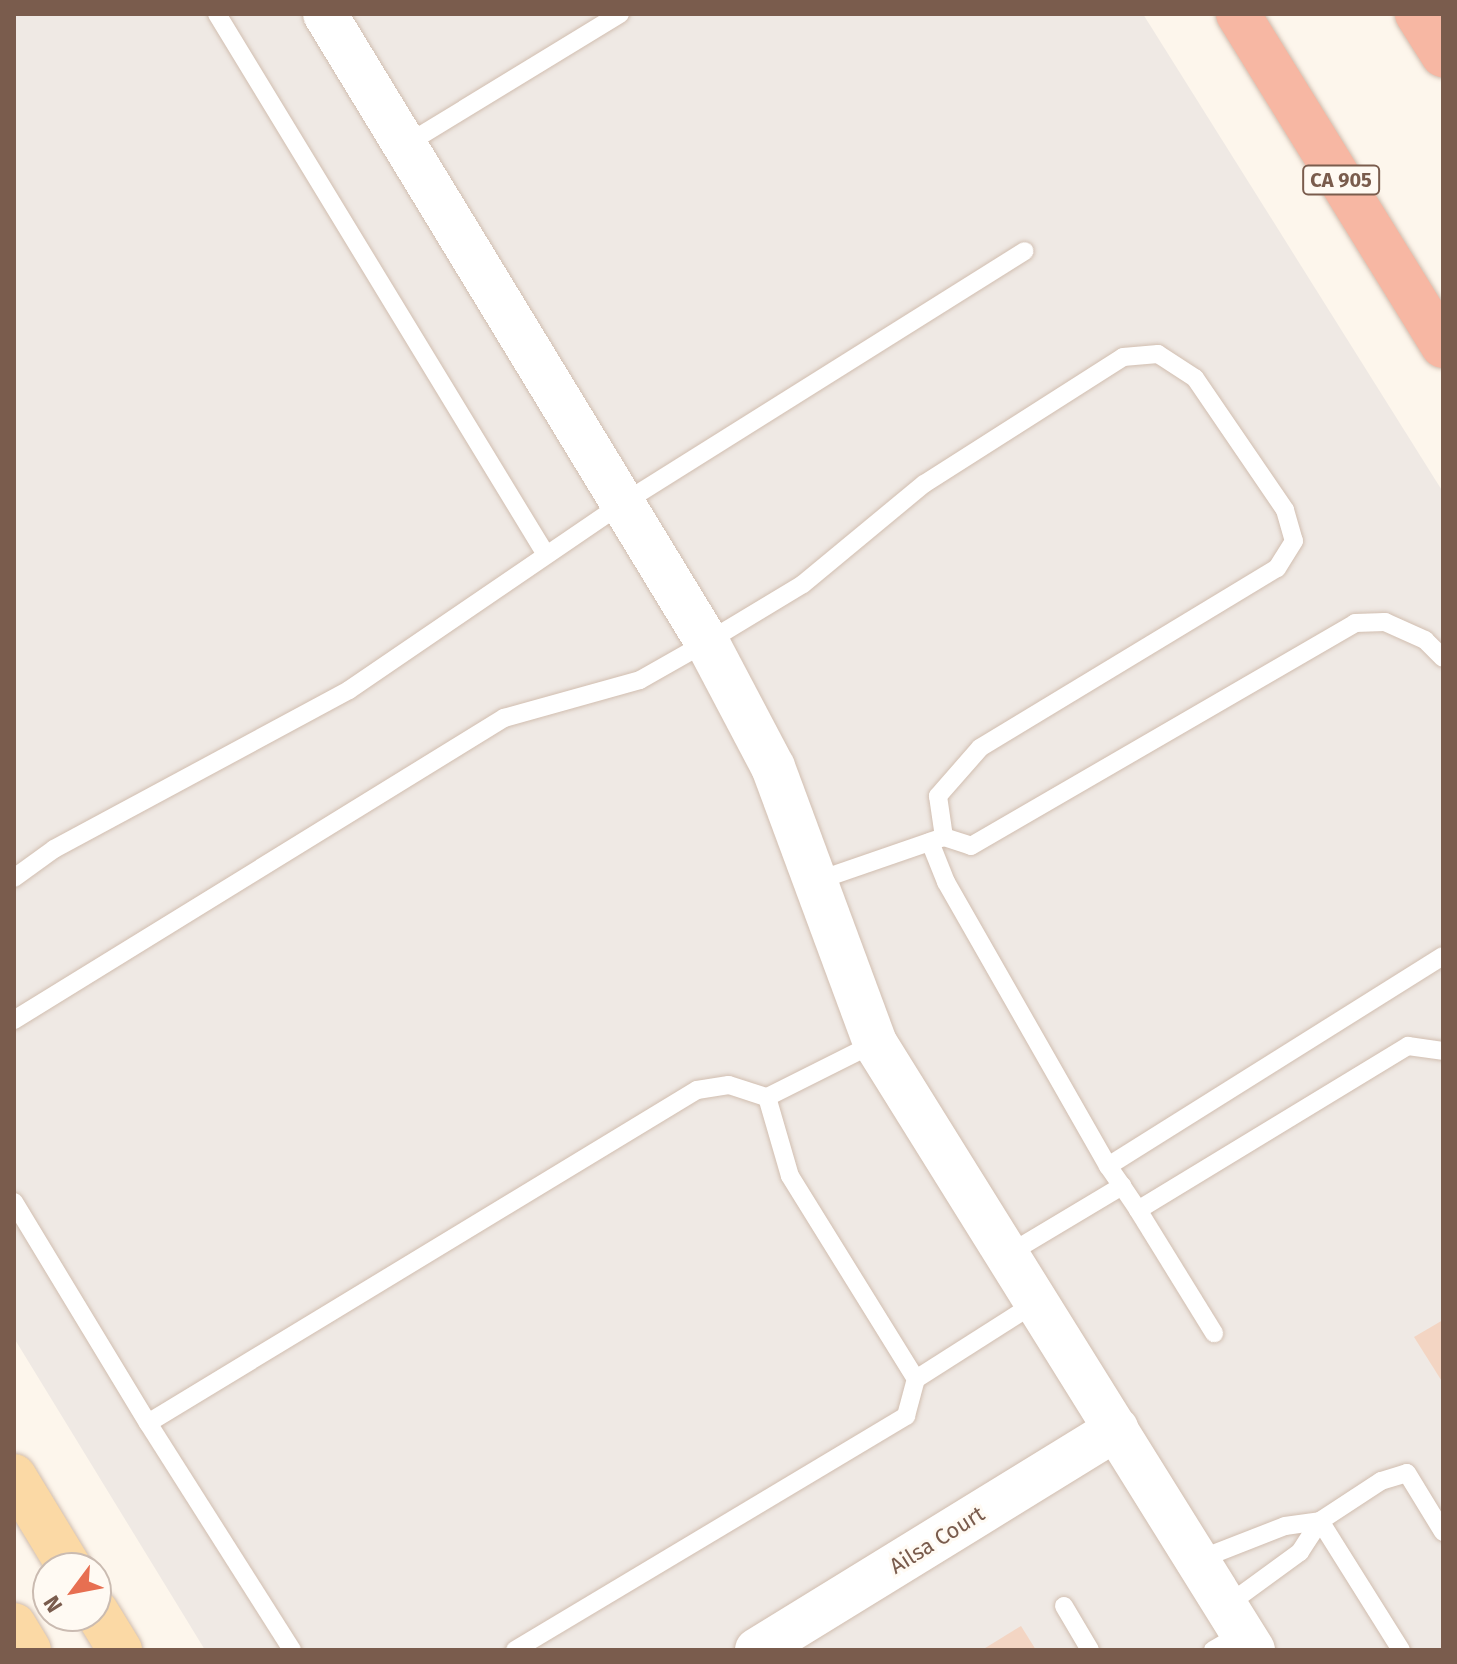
<!DOCTYPE html>
<style>
body{margin:0}
#map{position:relative;width:1457px;height:1664px;overflow:hidden;background:#fdf6ec;font-family:"Fira Sans",sans-serif}
div>[style]{position:absolute}
[style*='--x']{left:calc(var(--x)*1px);top:calc(var(--y)*1px);width:calc(var(--w)*1px);rotate:calc(var(--a)*1deg)}
.industrial>*{inset:0;background:#efe9e4}
.building>*{inset:0;background:#f3d5c3}
.roads{filter:drop-shadow(0 0 2px #d1beb0) drop-shadow(0 0 2px #d1beb0)}
.lane>*{height:18px;margin:-9px;padding:0 9px;transform-origin:9px;border-radius:9px;background:#fff}
.secondary>*{height:44px;margin:-22px;padding:0 22px;transform-origin:22px;border-radius:22px;background:#fff}
.primary>*{height:44px;margin:-22px;padding:0 22px;transform-origin:22px;border-radius:22px;background:#fbd9a5}
.highway>*{height:44px;margin:-22px;padding:0 22px;transform-origin:22px;border-radius:22px;background:#f7b7a3}
span{translate:-50% -50%;white-space:nowrap;text-align:center;line-height:1.15;-webkit-text-stroke:6px #fffaf3;paint-order:stroke}
.shield-label span{padding:2px 6px;background:#fffaf3;border:2px solid;border-radius:6px;-webkit-text-stroke-width:0}
.shield-label{font-size:20px;color:#7a5c4d;font-weight:700}
.street-label{font-size:22px;color:#7a5c4d}
.frame{position:absolute;inset:0;border:16px solid #7a5c4d;pointer-events:none}
.north{position:absolute;left:32px;top:1552px;width:80px;height:80px;box-sizing:border-box;background:#fffaf3;border:2px solid #cabbb1;border-radius:50%;rotate:238deg;font-size:22px;font-weight:700;line-height:32px;text-align:center;color:#7a5c4d}
.north::after{content:'';display:block;margin:auto;width:28px;height:36px;background:#e76f51;clip-path:polygon(50% 0,100% 100%,50% 72%,0 100%)}
</style>
<div id="map">
<div class="industrial">
<i style="clip-path:polygon(14px 14px,1143px 14px,1443px 492px,1443px 1650px,205px 1650px,14px 1338px)"></i>
</div>
<div class="building">
<i style="clip-path:polygon(1443px 1320px,1443px 1383px,1414px 1337px)"></i>
<i style="clip-path:polygon(1021px 1626px,1036px 1650px,982px 1650px)"></i>
</div>
<div class="roads">
<div class="lane">
<i style="--x:217;--y:14;--w:631;--a:58.68"></i>
<i style="--x:405;--y:145;--w:252;--a:-31.4"></i>
<i style="--x:944;--y:837;--w:28;--a:18"></i>
<i style="--x:971;--y:846;--w:444;--a:-30.1"></i>
<i style="--x:1355;--y:623;--w:30;--a:-2"></i>
<i style="--x:1385;--y:622;--w:44;--a:24.2"></i>
<i style="--x:1425;--y:640;--w:25;--a:45"></i>
<i style="--x:930;--y:842;--w:43;--a:68.2"></i>
<i style="--x:946;--y:882;--w:327;--a:60.3"></i>
<i style="--x:14;--y:878;--w:49;--a:-35.9"></i>
<i style="--x:54;--y:849;--w:335;--a:-28.3"></i>
<i style="--x:349;--y:690;--w:332;--a:-34.3"></i>
<i style="--x:623;--y:503;--w:474;--a:-32.1"></i>
<i style="--x:14;--y:1020;--w:576;--a:-31.65"></i>
<i style="--x:504;--y:718;--w:141;--a:-15.6"></i>
<i style="--x:640;--y:680;--w:77;--a:-29.6"></i>
<i style="--x:707;--y:642;--w:112;--a:-31.1"></i>
<i style="--x:803;--y:584;--w:157;--a:-39.6"></i>
<i style="--x:924;--y:484;--w:236;--a:-32.5"></i>
<i style="--x:1123;--y:357;--w:35;--a:-5"></i>
<i style="--x:1158;--y:354;--w:44;--a:33"></i>
<i style="--x:1195;--y:378;--w:160;--a:55.7"></i>
<i style="--x:1285;--y:510;--w:32;--a:74"></i>
<i style="--x:1294;--y:541;--w:32;--a:122"></i>
<i style="--x:1277;--y:568;--w:347;--a:148.8"></i>
<i style="--x:980;--y:748;--w:64;--a:131.2"></i>
<i style="--x:938;--y:796;--w:41;--a:81.7"></i>
<i style="--x:944;--y:837;--w:139;--a:161"></i>
<i style="--x:875;--y:1043;--w:121;--a:153.4"></i>
<i style="--x:767;--y:1097;--w:82;--a:73.8"></i>
<i style="--x:790;--y:1176;--w:239;--a:58.2"></i>
<i style="--x:916;--y:1379;--w:143;--a:-32.5"></i>
<i style="--x:1122;--y:1186;--w:24;--a:-125"></i>
<i style="--x:1108;--y:1166;--w:395;--a:-32.1"></i>
<i style="--x:14;--y:1202;--w:258;--a:58.8"></i>
<i style="--x:148;--y:1423;--w:642;--a:-31.24"></i>
<i style="--x:697;--y:1090;--w:32;--a:-9"></i>
<i style="--x:729;--y:1085;--w:40;--a:18"></i>
<i style="--x:1138;--y:1210;--w:145;--a:58.3"></i>
<i style="--x:1010;--y:1253;--w:131;--a:-30.9"></i>
<i style="--x:1122;--y:1186;--w:29;--a:56"></i>
<i style="--x:1138;--y:1210;--w:316;--a:-31.3"></i>
<i style="--x:1408;--y:1046;--w:35;--a:8"></i>
<i style="--x:148;--y:1423;--w:269;--a:57.6"></i>
<i style="--x:1198;--y:1560;--w:93;--a:-21.3"></i>
<i style="--x:1285;--y:1526;--w:35;--a:-8"></i>
<i style="--x:1320;--y:1521;--w:37;--a:123"></i>
<i style="--x:1300;--y:1552;--w:92;--a:143.9"></i>
<i style="--x:1064;--y:1606;--w:51;--a:59.4"></i>
<i style="--x:515;--y:1650;--w:456;--a:-30.9"></i>
<i style="--x:906;--y:1416;--w:38;--a:-75"></i>
<i style="--x:1213;--y:1650;--w:34;--a:-30"></i>
<i style="--x:1401;--y:1650;--w:152;--a:-122.1"></i>
<i style="--x:1320;--y:1521;--w:73;--a:-33.3"></i>
<i style="--x:1381;--y:1481;--w:27;--a:-17"></i>
<i style="--x:1407;--y:1473;--w:69;--a:58.6"></i>
</div>
<div class="secondary">
<i style="--x:325;--y:14;--w:735;--a:58.69"></i>
<i style="--x:707;--y:642;--w:141;--a:62.2"></i>
<i style="--x:773;--y:767;--w:294;--a:69.7"></i>
<i style="--x:875;--y:1043;--w:715;--a:58.09"></i>
<i style="--x:757;--y:1650;--w:422;--a:-31.6"></i>
</div>
<div class="primary">
<i style="--x:14;--y:1476;--w:108;--a:58.7"></i>
<i style="--x:96;--y:1611;--w:46;--a:58.4"></i>
<i style="--x:14;--y:1625;--w:29;--a:59"></i>
</div>
<div class="highway">
<i style="--x:1238;--y:14;--w:390;--a:58.3"></i>
<i style="--x:1417;--y:14;--w:49;--a:57.6"></i>
</div>
</div>
<div class="shield-label">
<span style="left:1341px;top:180px">CA 905</span>
</div>
<div class="street-label">
<span style="left:937px;top:1540px;rotate:-32deg">Ailsa Court</span>
</div>
<div class="frame"></div>
<div class="north">N</div>
</div>
